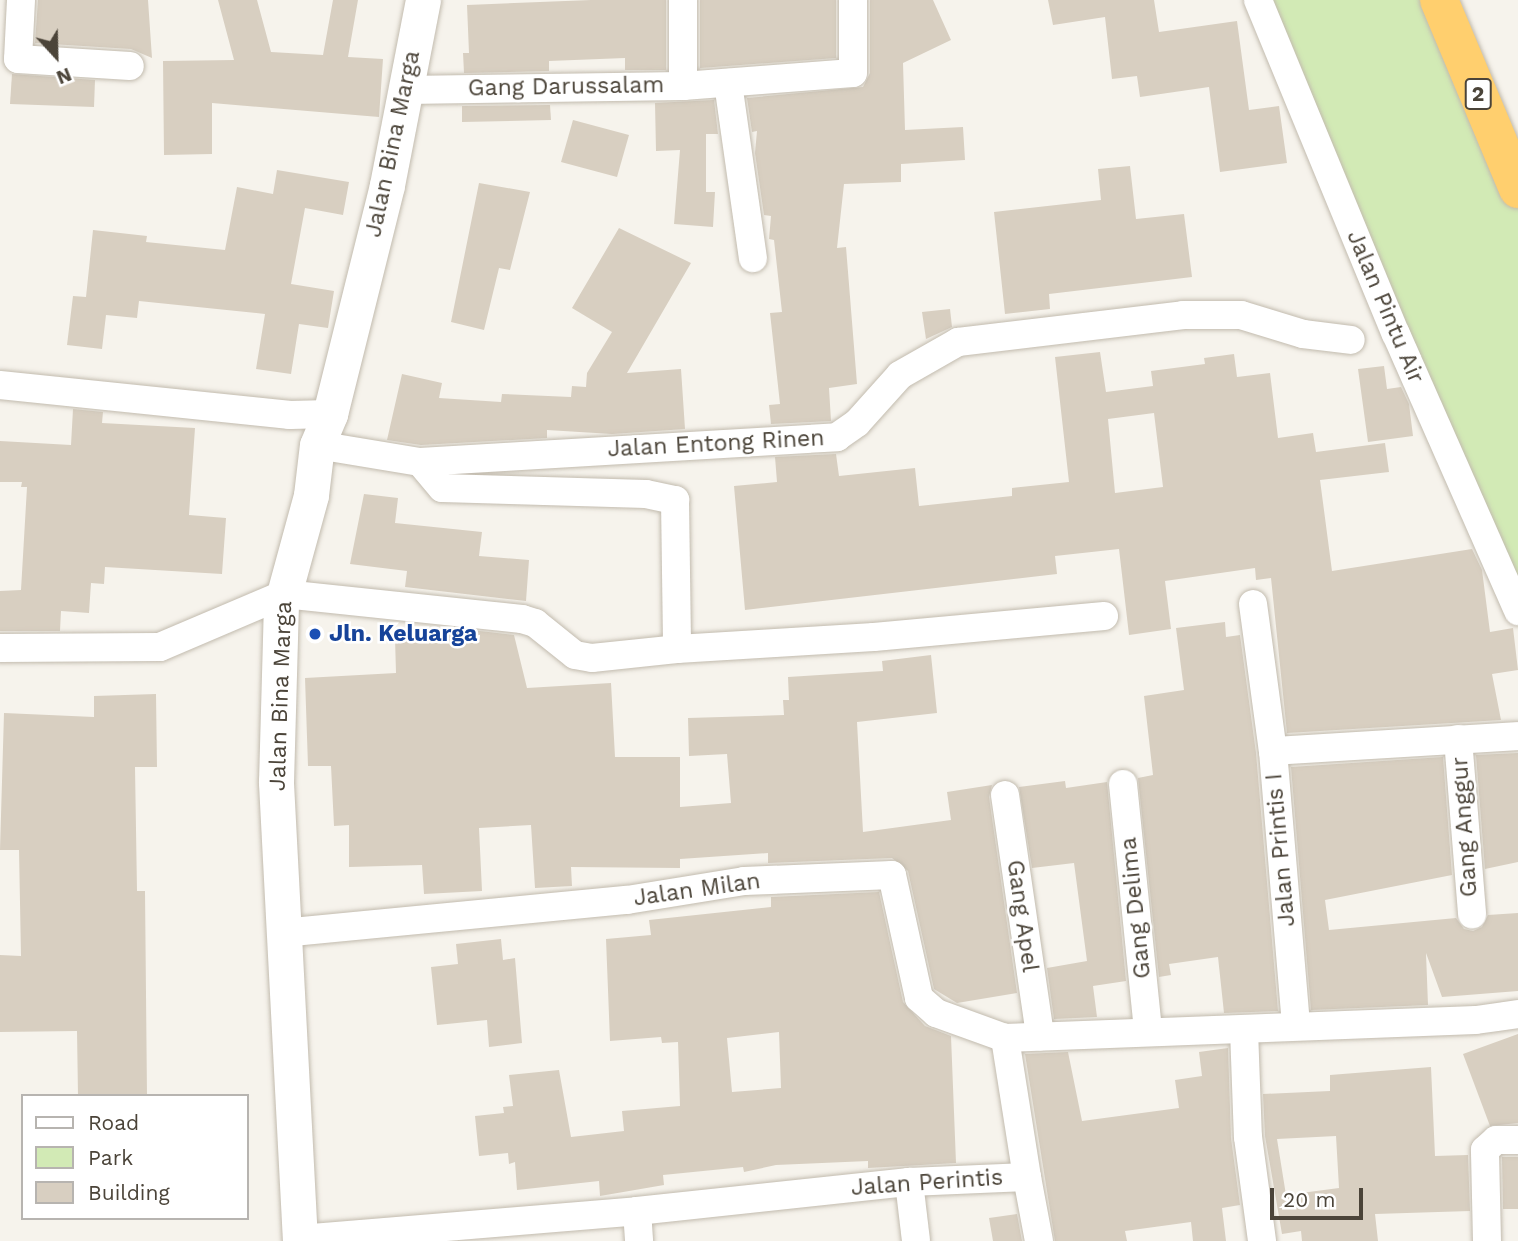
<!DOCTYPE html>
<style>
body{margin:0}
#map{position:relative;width:1518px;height:1241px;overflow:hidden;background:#f6f3ec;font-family:"Work Sans",sans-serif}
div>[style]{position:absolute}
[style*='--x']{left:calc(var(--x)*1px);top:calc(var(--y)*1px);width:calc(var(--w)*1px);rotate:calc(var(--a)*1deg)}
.green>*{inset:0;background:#d2eab5}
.building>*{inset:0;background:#d8cfc1}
.roads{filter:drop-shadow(0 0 2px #c2bbae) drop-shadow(0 0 2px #c2bbae)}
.minor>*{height:28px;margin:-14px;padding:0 14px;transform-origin:14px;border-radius:14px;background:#fff}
.tertiary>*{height:35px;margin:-17.5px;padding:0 17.5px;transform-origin:17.5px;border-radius:17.5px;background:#fff}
.motorway>*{height:38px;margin:-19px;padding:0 19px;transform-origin:19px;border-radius:19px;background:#ffcf6e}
.dots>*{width:19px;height:19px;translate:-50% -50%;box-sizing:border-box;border:4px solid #fff;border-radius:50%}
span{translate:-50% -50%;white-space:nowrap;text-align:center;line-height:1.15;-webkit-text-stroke:5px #fff;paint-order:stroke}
.shield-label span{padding:2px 5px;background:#fff;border:2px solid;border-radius:5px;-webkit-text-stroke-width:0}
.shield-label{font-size:21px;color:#4b4439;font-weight:700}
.street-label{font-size:23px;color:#4b4439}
.transit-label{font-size:23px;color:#164399;font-weight:700}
.left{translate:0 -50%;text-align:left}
.legend{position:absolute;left:21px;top:1094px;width:228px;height:126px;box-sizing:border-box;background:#fff;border:2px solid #b7b4b0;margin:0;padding:9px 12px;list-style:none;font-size:21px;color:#4b4439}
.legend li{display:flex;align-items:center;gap:14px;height:35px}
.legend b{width:35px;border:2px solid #b7b4b0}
.north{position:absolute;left:21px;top:21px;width:70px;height:70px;-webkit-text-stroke:5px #fff;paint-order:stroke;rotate:158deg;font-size:19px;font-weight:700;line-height:28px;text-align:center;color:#4b4439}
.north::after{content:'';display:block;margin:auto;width:24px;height:32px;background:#4b4439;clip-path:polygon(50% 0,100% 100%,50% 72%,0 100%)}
.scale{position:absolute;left:1270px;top:1188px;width:93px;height:32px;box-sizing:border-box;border:4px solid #4b4439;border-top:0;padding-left:9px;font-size:21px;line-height:24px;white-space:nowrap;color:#4b4439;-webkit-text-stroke:5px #fff;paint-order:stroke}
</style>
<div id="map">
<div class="green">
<i style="clip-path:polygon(1258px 0,1443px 0,1518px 173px,1518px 610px)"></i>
</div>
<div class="building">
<i style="clip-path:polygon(38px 0,148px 0,152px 58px,131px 49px,35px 43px)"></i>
<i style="clip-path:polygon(218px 0,257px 0,271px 52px,323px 55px,333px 0,358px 0,348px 57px,383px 59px,379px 117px,212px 103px,212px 154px,164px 155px,163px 61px,234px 60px)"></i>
<i style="clip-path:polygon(591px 0,666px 0,666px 70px,625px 70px,625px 58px,549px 61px,549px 71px,464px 73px,463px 53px,469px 53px,467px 5px)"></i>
<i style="clip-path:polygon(700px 0,836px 0,836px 58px,700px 68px)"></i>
<i style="clip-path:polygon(870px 0,933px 0,951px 40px,903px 63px,905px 130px,963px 127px,965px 160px,901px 164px,901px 182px,844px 184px,837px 248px,846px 247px,857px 384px,829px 388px,831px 421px,771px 424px,769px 405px,780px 404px,770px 313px,782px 312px,774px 240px,769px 239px,771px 216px,764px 215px,755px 153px,757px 131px,752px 132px,747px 98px,863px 87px,870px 73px)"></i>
<i style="clip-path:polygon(1048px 0,1154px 0,1159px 32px,1237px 21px,1249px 110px,1279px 106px,1287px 163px,1220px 172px,1209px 87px,1140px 97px,1137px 76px,1112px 79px,1105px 17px,1053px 25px)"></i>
<i style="clip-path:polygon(12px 74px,95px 80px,94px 107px,10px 104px)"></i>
<i style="clip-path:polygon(714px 100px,718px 134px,706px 134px,706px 192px,715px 192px,713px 227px,674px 224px,680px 150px,656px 151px,655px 103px)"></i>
<i style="clip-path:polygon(550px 105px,551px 120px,462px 122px,462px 106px)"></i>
<i style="clip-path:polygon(573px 120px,629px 135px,617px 177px,561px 162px)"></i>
<i style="clip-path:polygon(1130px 166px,1136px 219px,1184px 214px,1192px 277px,1049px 294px,1050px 309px,1005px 314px,994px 212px,1101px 200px,1098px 169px)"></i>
<i style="clip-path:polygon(277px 170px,349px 182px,343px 215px,305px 208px,291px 284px,334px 291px,328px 328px,299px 324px,291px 374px,256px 369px,265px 314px,139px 301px,137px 318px,106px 315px,102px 349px,67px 345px,73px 296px,86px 297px,93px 230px,147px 236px,146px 242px,225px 250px,237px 187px,273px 194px)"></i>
<i style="clip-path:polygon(479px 183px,530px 192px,510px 270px,499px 268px,484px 330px,451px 322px)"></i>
<i style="clip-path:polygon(619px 228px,691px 263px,627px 373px,681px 369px,685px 429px,612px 434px,547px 430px,547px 438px,421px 445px,387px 440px,402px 374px,442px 383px,439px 398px,501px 402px,502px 394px,571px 397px,572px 386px,586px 387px,587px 373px,612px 332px,572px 308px)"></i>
<i style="clip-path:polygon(950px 309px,952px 327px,926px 339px,922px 312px)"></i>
<i style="clip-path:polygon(evenodd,1100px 352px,1106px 392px,1153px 386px,1151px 371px,1205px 364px,1204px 358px,1234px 354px,1237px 377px,1270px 373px,1278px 438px,1313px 433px,1316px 452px,1385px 443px,1389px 472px,1320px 480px,1332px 571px,1472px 549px,1482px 570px,1490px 632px,1513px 628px,1518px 670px,1492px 674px,1501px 720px,1287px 733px,1271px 578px,1256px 580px,1255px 568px,1165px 581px,1171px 629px,1129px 635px,1119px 549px,1055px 556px,1057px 574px,745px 610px,734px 486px,777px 482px,775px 457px,836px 454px,839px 476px,915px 468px,919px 506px,1012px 496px,1012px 488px,1069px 482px,1055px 357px,1100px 352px,1154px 413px,1163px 487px,1115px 493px,1108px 419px,1154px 413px)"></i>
<i style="clip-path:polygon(1384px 366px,1387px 389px,1401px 387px,1409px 404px,1413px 436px,1368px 442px,1358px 369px)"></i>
<i style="clip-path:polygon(73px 409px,103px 412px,102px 423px,195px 428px,189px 515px,226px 518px,222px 574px,105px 567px,104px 584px,91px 583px,89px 613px,61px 611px,60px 631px,0 631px,0 591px,21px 590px,27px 487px,21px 487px,22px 482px,0 482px,0 441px,71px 445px)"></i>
<i style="clip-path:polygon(364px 494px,398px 498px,395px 523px,482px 532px,479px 556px,529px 560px,526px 601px,405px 587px,407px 571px,350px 564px)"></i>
<i style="clip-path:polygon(1225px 622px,1226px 637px,1240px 635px,1256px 753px,1278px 1011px,1224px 1013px,1218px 957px,1169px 964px,1171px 975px,1159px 977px,1138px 778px,1153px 775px,1144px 696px,1184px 690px,1176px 628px)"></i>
<i style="clip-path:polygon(471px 630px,514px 635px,527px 688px,611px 683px,615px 757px,680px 757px,680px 807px,731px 803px,727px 754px,689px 756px,688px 718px,784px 715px,783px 700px,789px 700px,788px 677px,883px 671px,882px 661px,931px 655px,937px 713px,857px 722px,863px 832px,951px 820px,947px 792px,992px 785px,989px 797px,1017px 993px,957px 1003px,934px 989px,908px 871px,892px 858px,768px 863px,768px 853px,680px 859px,680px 868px,571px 867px,572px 886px,535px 888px,531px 825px,479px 828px,482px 891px,424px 894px,422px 865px,349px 867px,349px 825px,334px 826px,331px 766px,308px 766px,305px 678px,396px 673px,395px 638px)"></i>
<i style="clip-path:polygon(156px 694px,157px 767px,135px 767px,137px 891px,145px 891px,147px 1096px,78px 1096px,77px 1031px,0 1032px,0 955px,21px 956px,19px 850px,0 850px,4px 713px,94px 717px,94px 696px)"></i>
<i style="clip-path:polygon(1518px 753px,1518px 862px,1485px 869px,1476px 755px)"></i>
<i style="clip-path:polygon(1443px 757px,1452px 875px,1325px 900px,1329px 930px,1456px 918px,1464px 929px,1473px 931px,1482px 927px,1488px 915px,1518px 913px,1518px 991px,1442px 997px,1426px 953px,1428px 1005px,1311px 1010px,1291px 767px)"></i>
<i style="clip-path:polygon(1065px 781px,1066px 788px,1107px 782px,1126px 981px,1093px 986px,1097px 1017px,1054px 1019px,1047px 968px,1087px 961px,1074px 863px,1032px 868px,1019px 787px)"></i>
<i style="clip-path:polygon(evenodd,879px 892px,903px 1002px,925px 1026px,951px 1036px,956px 1163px,868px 1168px,868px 1161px,776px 1165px,744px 1172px,743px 1167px,663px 1175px,664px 1185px,600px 1196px,599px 1181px,517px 1190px,515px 1162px,509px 1164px,508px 1153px,479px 1156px,475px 1116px,504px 1113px,503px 1107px,513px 1106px,509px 1075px,559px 1070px,571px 1137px,624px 1131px,622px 1111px,680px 1106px,678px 1042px,662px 1043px,661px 1037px,610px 1041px,606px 939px,651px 935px,649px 920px,771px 907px,771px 897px,879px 892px,779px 1032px,781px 1088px,732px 1092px,727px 1038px,779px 1032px)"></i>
<i style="clip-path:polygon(501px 939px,503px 960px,515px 958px,522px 1043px,489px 1047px,487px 1020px,437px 1025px,431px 967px,458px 964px,456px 944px)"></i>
<i style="clip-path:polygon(1518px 1034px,1518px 1123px,1490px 1126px,1463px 1054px)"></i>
<i style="clip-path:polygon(1228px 1048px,1231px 1138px,1240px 1205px,1222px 1208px,1226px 1241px,1193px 1241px,1191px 1222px,1125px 1231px,1127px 1241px,1055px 1241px,1025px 1054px,1068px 1052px,1082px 1121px,1179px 1108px,1175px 1080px,1202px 1076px,1199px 1052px)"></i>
<i style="clip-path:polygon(evenodd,1431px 1067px,1435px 1156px,1468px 1155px,1470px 1211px,1375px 1214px,1378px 1241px,1302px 1241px,1301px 1231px,1282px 1234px,1265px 1136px,1263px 1094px,1330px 1091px,1330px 1075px,1431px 1067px,1336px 1136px,1339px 1188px,1286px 1195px,1277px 1139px,1336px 1136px)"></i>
<i style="clip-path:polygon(1502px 1157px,1518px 1157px,1518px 1209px,1503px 1209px)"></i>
<i style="clip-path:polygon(1017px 1214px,1022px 1241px,993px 1241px,989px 1218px)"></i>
</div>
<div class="roads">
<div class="minor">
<i style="--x:21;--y:0;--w:59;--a:92.9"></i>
<i style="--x:18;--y:59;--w:112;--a:3.6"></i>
<i style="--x:1258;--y:0;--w:361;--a:67.6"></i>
<i style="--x:1396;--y:334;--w:303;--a:66.2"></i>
<i style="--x:728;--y:83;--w:177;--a:81.9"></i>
<i style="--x:683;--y:86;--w:86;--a:-90"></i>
<i style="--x:405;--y:90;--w:278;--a:-0.8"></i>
<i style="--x:683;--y:86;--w:170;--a:-4.4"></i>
<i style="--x:853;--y:73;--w:73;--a:-90"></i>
<i style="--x:0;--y:385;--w:292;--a:5.9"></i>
<i style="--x:290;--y:415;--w:40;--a:-1.4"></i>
<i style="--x:317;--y:445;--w:104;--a:9.4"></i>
<i style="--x:420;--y:462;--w:418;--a:-3.4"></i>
<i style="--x:837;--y:437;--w:24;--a:-35"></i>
<i style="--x:857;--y:423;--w:64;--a:-48.1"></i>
<i style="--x:900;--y:375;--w:67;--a:-29.6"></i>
<i style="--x:958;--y:342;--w:227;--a:-6.8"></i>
<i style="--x:1183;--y:315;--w:58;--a:0"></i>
<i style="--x:1241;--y:315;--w:65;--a:17"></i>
<i style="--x:1303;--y:334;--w:48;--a:7.1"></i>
<i style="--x:420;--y:462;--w:34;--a:50"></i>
<i style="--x:442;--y:488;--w:204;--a:1.7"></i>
<i style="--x:646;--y:494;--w:30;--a:12"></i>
<i style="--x:675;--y:500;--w:149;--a:89.2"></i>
<i style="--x:677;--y:649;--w:197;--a:-3.5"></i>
<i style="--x:874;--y:637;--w:231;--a:-5.2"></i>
<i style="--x:1253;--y:604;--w:148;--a:82.3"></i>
<i style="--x:1273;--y:751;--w:276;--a:85.2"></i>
<i style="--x:0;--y:648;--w:160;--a:-0.4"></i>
<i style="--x:160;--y:647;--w:135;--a:-23.1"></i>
<i style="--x:284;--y:594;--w:239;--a:6"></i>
<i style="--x:522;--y:619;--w:14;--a:17"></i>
<i style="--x:535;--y:623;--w:51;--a:38.7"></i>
<i style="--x:575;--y:655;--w:17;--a:10"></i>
<i style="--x:592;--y:658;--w:85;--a:-6"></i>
<i style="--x:1458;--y:739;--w:176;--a:85.4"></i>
<i style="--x:1273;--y:751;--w:245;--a:-3.5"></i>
<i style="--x:1123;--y:784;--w:249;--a:84.2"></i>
<i style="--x:1005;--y:795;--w:244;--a:81.7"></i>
<i style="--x:282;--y:933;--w:347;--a:-5.5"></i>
<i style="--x:627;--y:900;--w:119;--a:-9.2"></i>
<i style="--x:744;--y:881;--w:148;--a:-2.3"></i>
<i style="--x:892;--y:875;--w:126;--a:77.6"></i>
<i style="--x:919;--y:998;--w:23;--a:41"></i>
<i style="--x:936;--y:1013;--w:73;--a:19.9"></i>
<i style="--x:1244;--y:1030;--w:107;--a:87.9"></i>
<i style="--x:1248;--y:1137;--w:105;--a:82.3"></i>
<i style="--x:1027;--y:1177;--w:65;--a:79.4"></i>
<i style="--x:909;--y:1182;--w:59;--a:83.2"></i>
<i style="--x:637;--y:1211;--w:30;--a:86"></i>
<i style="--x:300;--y:1239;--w:338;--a:-4.7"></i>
<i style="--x:637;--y:1211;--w:274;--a:-6.1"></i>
<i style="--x:909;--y:1182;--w:118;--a:-2.4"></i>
<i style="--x:1027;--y:1177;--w:141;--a:-99"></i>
<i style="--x:1005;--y:1038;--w:471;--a:-2.2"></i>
<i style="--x:1476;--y:1020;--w:42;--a:-8.1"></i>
<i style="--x:1487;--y:1241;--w:91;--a:-91.3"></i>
<i style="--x:1485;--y:1150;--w:15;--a:-42"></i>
<i style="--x:1496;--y:1140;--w:22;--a:0"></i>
</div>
<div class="tertiary">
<i style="--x:300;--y:1241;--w:460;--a:-93"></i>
<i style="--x:276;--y:782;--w:177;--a:-88.4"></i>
<i style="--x:281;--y:605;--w:114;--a:-74.7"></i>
<i style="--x:311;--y:495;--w:50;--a:-83.2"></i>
<i style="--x:317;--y:445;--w:34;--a:-67"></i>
<i style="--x:330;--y:414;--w:236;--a:-76"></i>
<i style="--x:387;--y:185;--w:188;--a:-79"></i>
</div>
<div class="motorway">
<i style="--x:1439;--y:0;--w:205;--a:67.3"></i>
</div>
</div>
<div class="dots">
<i style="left:315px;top:634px;background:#1a4fb4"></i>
</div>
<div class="shield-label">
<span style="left:1478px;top:94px">2</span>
</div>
<div class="street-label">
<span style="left:566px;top:87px;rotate:-1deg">Gang Darussalam</span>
<span style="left:393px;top:144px;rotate:-78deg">Jalan Bina Marga</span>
<span style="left:1385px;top:307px;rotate:67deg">Jalan Pintu Air</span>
<span style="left:716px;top:444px;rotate:-3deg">Jalan Entong Rinen</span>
<span style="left:281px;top:696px;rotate:-88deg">Jalan Bina Marga</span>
<span style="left:1465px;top:827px;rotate:-94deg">Gang Anggur</span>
<span style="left:1281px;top:850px;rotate:-95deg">Jalan Printis I</span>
<span style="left:697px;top:890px;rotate:-8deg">Jalan Milan</span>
<span style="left:1136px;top:908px;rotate:-96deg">Gang Delima</span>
<span style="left:1022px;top:916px;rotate:82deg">Gang Apel</span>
<span style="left:927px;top:1183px;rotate:-4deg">Jalan Perintis</span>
</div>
<div class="transit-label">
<span class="left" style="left:329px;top:634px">Jln. Keluarga</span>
</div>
<ul class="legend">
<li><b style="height:9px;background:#fff"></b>Road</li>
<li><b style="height:19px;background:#d2eab5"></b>Park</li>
<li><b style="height:19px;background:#d8cfc1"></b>Building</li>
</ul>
<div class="north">N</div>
<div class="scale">20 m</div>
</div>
